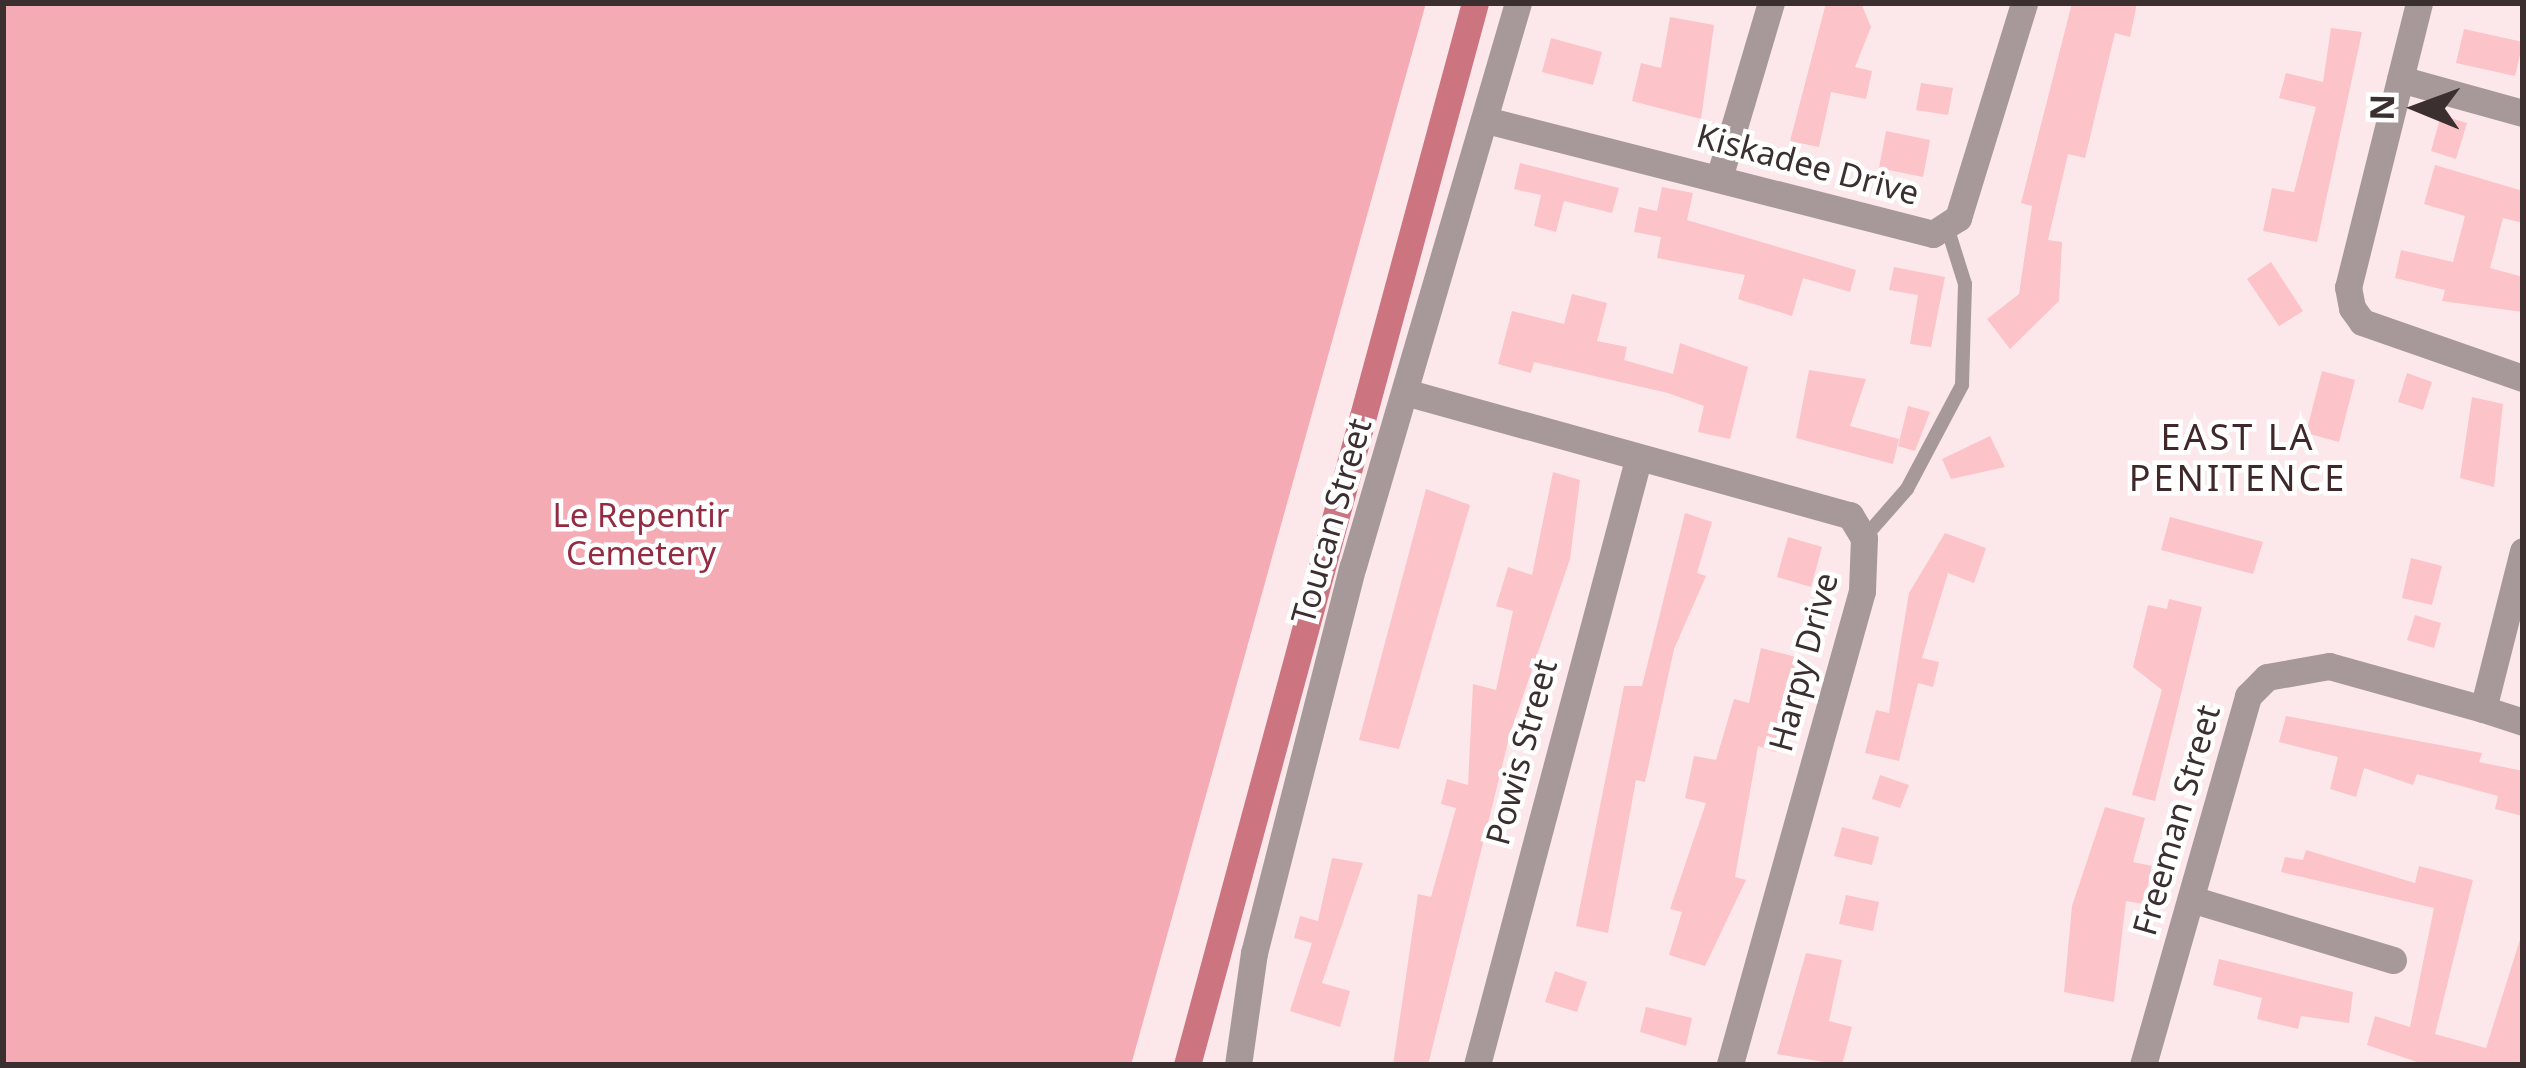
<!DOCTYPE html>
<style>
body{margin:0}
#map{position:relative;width:2526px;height:1068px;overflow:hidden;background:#fce8ea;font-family:"Noto Sans",sans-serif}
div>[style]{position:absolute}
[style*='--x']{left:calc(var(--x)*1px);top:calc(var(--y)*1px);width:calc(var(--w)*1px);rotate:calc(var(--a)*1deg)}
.green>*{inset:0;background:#f4abb3}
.canal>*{height:27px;margin:-13.5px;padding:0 13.5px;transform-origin:13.5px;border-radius:13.5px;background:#cc7581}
.building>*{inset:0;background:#fcc3c9}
.service>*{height:14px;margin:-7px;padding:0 7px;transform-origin:7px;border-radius:7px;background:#a7999a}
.minor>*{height:27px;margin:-13.5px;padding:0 13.5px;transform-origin:13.5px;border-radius:13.5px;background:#a7999a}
span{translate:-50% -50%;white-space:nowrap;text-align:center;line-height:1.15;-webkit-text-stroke:9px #fff;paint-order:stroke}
.street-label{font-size:33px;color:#3b2f30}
.park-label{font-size:33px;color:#932b42}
.neighbourhood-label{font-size:36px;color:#40272a;letter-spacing:3px}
.frame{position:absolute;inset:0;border:6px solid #3b2f30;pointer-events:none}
.north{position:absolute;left:2358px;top:48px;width:120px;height:120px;-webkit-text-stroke:9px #fff;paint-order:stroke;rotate:271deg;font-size:33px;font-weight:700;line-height:48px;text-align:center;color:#3b2f30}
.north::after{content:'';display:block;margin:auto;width:42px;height:54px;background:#3b2f30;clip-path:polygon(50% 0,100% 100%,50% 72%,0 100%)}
</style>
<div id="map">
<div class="green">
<i style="clip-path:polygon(3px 3px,1426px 3px,1131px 1065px,3px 1065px)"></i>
</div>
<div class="canal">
<i style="--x:1187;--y:1065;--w:1100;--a:-74.83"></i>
</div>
<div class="building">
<i style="clip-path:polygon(1826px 3px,1861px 3px,1871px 27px,1855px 67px,1872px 71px,1866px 99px,1831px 92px,1819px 147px,1790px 141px)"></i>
<i style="clip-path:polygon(2072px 3px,2137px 3px,2130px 37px,2115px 33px,2085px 158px,2068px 154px,2048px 240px,2062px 242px,2059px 301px,2010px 349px,1987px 319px,2019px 294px,2032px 206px,2021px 203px)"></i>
<i style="clip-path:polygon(1670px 17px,1714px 25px,1701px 119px,1632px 101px,1641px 63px,1661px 68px)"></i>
<i style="clip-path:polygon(2331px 28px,2362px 32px,2317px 242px,2263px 231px,2272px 188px,2294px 192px,2316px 107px,2279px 98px,2286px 73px,2323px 82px)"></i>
<i style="clip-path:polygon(2464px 29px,2523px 42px,2515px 76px,2456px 63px)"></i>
<i style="clip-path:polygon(1551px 38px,1602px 52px,1593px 85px,1542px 72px)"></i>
<i style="clip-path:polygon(1921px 83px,1953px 88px,1948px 115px,1916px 110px)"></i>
<i style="clip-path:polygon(2441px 115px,2467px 123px,2456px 159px,2431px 151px)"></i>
<i style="clip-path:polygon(1886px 131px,1930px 140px,1923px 177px,1879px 168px)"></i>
<i style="clip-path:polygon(1520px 163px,1619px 188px,1612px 213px,1564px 201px,1556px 232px,1534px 226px,1541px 195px,1514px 189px)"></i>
<i style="clip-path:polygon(2435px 165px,2523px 191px,2523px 223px,2503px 218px,2490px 268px,2523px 277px,2523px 312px,2442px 301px,2445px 290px,2395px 278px,2401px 250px,2453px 262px,2465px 216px,2424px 204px)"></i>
<i style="clip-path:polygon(1662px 187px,1693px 193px,1687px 220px,1856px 270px,1850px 292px,1803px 278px,1792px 316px,1738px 299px,1745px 275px,1657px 258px,1661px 237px,1634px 232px,1639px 207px,1657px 211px)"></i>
<i style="clip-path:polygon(2271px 262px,2303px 311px,2279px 326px,2247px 279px)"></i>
<i style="clip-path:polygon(1894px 267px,1945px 277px,1931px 347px,1910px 344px,1918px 295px,1889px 290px)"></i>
<i style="clip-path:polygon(1572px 294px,1607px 303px,1597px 341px,1627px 347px,1624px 360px,1673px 374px,1680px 343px,1748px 367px,1730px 439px,1698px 432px,1704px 406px,1668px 393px,1534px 362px,1531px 373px,1498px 364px,1512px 311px,1564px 324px)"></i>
<i style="clip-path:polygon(1809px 370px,1866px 379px,1850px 426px,1899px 439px,1893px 464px,1796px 438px)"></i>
<i style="clip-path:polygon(2322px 371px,2355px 380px,2339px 442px,2306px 433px)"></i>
<i style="clip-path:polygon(2407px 373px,2432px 382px,2423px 410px,2398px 402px)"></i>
<i style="clip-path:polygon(2472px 397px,2503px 404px,2494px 487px,2460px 478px)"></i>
<i style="clip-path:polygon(1908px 406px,1930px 412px,1915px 451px,1898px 446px)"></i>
<i style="clip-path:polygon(1990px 436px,2005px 467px,1951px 479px,1942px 459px)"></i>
<i style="clip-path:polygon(1553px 472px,1580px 480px,1570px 559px,1510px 734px,1428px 1065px,1393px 1065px,1418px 894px,1431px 897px,1456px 808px,1441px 804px,1447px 779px,1468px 785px,1473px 684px,1496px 690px,1513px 611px,1496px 606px,1508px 567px,1532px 575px)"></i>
<i style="clip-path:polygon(1426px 489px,1470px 505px,1399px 749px,1359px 740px)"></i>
<i style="clip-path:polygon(1685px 513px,1712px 522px,1697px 573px,1706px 576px,1674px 649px,1645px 782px,1636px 780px,1608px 933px,1576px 926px,1624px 686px,1642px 686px)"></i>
<i style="clip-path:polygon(2170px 517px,2263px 542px,2253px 574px,2161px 550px)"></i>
<i style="clip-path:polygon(1945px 533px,1986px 548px,1974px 583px,1948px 573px,1922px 658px,1939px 662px,1933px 687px,1918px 683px,1899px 761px,1865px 753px,1876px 710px,1889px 713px,1909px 593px)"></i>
<i style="clip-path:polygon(1788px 537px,1822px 547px,1811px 587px,1777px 577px)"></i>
<i style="clip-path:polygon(2411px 558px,2442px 566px,2432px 605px,2402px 598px)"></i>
<i style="clip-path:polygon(2169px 599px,2202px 607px,2155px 801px,2132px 795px,2162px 690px,2133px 667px,2148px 605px,2167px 609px)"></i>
<i style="clip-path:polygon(2415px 615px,2441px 623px,2434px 648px,2407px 640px)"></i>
<i style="clip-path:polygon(1761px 648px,1796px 657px,1787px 715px,1776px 752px,1758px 746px,1735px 877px,1746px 880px,1705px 966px,1669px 955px,1682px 912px,1670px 909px,1706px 803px,1685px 798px,1694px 756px,1716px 760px,1734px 699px,1749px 703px)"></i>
<i style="clip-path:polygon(2286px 716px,2482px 753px,2479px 762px,2523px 771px,2523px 816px,2495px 809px,2498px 796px,2417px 774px,2413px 785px,2364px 768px,2356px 797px,2330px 789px,2338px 757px,2279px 742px)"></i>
<i style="clip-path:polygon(1880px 775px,1909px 785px,1900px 808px,1872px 799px)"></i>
<i style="clip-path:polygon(2105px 807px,2145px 818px,2133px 862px,2152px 866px,2144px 904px,2126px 901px,2114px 1002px,2064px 992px,2072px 906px)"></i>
<i style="clip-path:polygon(1842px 827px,1879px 837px,1872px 865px,1834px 856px)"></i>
<i style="clip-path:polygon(2306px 850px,2415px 883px,2419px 866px,2473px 880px,2435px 1034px,2486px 1048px,2523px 930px,2523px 1065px,2426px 1065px,2367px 1045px,2375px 1016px,2410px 1027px,2434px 908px,2281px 872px,2285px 857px,2303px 860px)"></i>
<i style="clip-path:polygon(1332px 858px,1363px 863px,1322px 983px,1350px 991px,1340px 1027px,1290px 1011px,1312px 943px,1294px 938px,1300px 916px,1318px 921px)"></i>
<i style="clip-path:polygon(1846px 895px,1879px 902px,1873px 931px,1839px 924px)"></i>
<i style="clip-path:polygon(1806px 953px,1842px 960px,1829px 1021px,1852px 1027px,1842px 1065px,1777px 1054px)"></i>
<i style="clip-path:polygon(2219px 959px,2353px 992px,2349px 1023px,2301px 1016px,2298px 1029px,2257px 1019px,2262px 998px,2213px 985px)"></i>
<i style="clip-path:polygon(1555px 971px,1587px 982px,1577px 1012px,1545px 1002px)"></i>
<i style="clip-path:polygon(1646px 1007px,1692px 1018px,1686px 1046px,1640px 1032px)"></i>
</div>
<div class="service">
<i style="--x:1864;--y:538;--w:65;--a:-48.7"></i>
<i style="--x:1907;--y:489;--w:118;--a:-62.1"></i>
<i style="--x:1962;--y:385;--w:101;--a:-88.3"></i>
<i style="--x:1965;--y:284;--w:57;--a:-107.5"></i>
</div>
<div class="minor">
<i style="--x:2419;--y:3;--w:293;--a:104"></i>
<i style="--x:2348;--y:287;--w:21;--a:79"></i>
<i style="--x:2352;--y:308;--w:17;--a:54"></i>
<i style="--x:2362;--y:322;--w:170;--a:19.2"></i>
<i style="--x:2400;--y:79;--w:128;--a:15.5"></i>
<i style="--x:1486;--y:120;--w:461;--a:14.3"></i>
<i style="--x:1933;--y:234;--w:30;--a:-33"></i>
<i style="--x:1958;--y:218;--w:225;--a:-72.9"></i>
<i style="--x:1719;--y:178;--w:183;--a:-73.5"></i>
<i style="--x:1405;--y:392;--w:462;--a:15.5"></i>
<i style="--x:1850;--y:515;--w:27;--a:59"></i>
<i style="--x:1864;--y:538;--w:53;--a:92.2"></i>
<i style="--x:1862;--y:591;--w:492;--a:105.6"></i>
<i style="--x:2523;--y:551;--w:163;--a:104.2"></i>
<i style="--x:2483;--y:709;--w:42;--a:18"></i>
<i style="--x:2191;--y:899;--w:211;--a:16.8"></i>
<i style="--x:1238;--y:1065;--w:113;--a:-81.9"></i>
<i style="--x:1254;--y:953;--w:399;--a:-75.7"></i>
<i style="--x:1353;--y:566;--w:587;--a:-73.67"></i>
<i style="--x:1477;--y:1065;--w:626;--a:-75.1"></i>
<i style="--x:2143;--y:1065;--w:384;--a:-74.1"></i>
<i style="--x:2248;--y:696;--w:27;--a:-45"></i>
<i style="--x:2267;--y:677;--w:63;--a:-10.1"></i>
<i style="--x:2329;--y:666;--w:160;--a:15.6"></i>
</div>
<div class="street-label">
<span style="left:1808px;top:164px;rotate:15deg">Kiskadee Drive</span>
<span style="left:1331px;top:521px;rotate:-74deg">Toucan Street</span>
<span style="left:1803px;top:662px;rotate:-75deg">Harpy Drive</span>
<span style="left:1521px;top:752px;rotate:-75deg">Powis Street</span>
<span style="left:2176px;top:820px;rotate:-74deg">Freeman Street</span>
</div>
<div class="park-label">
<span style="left:641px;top:534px">Le Repentir<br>Cemetery</span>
</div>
<div class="neighbourhood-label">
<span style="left:2238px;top:457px">EAST LA<br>PENITENCE</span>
</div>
<div class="frame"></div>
<div class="north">N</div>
</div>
